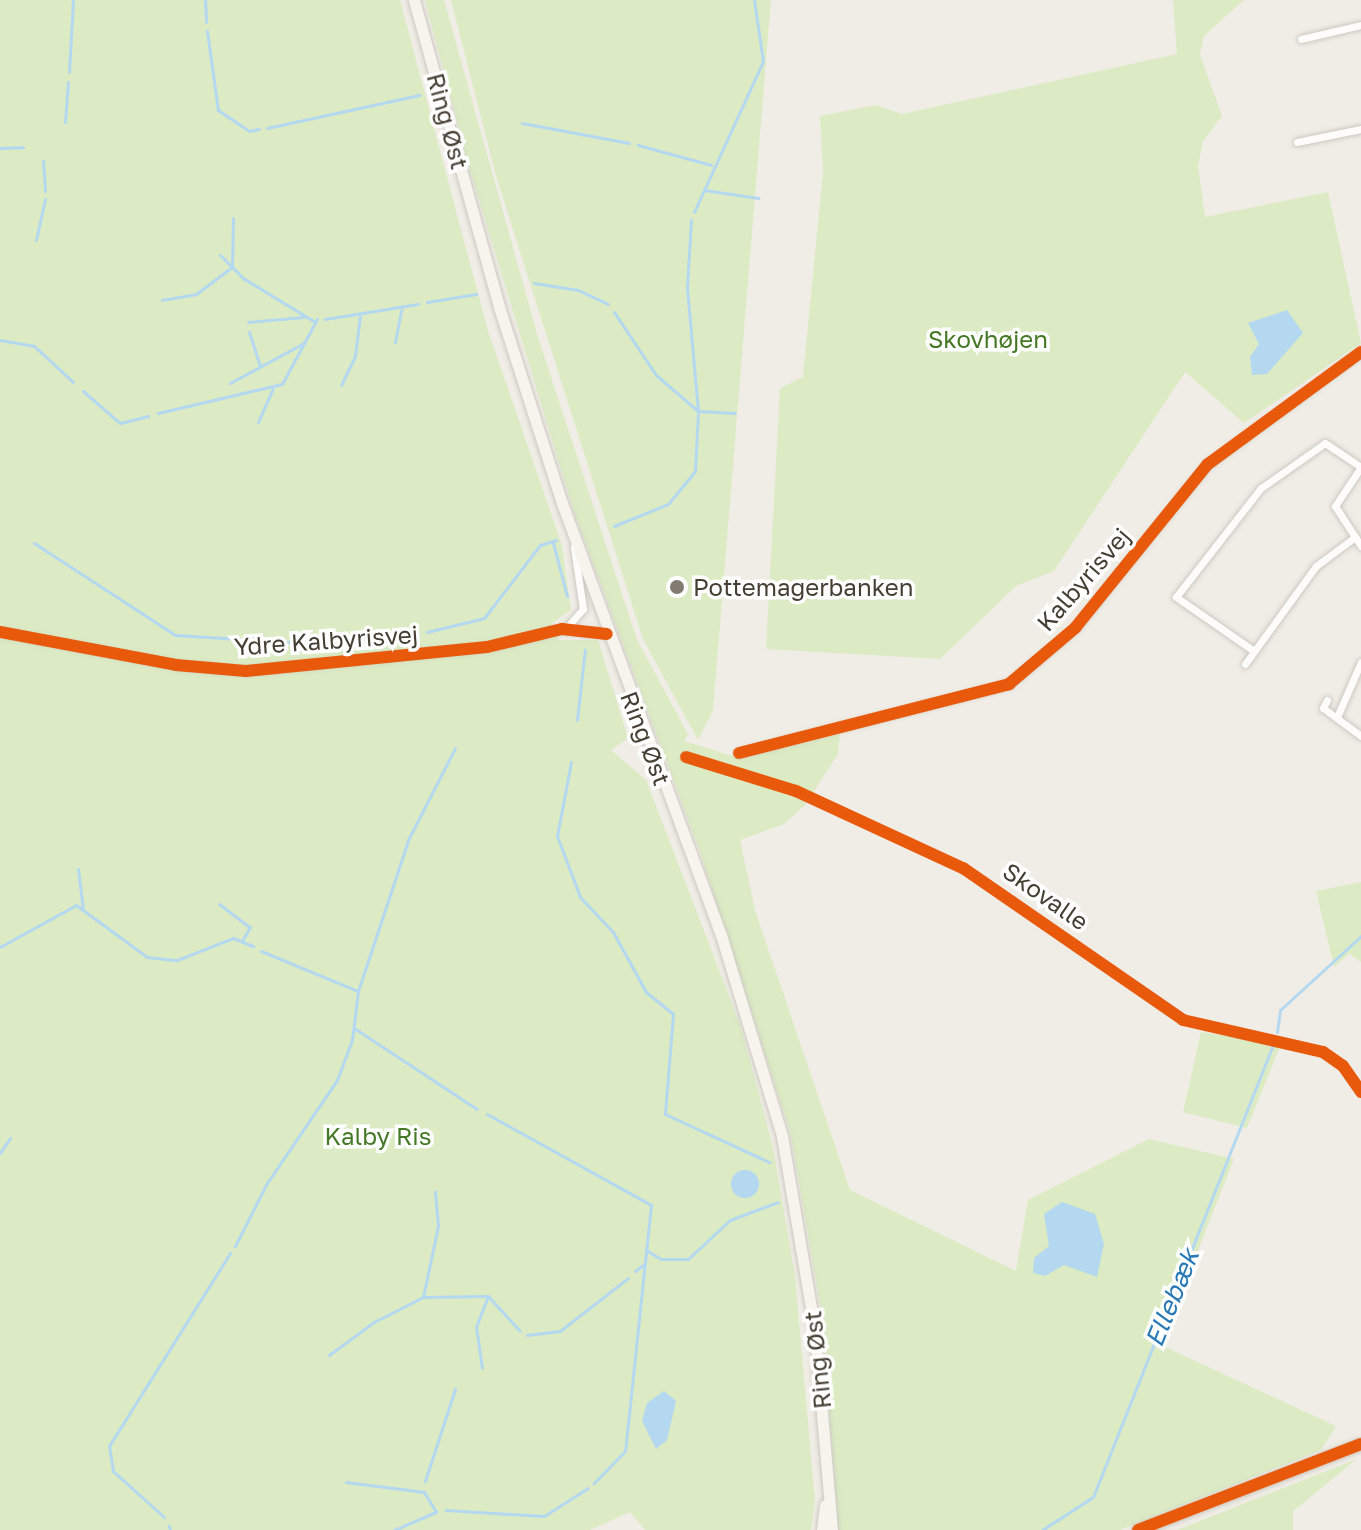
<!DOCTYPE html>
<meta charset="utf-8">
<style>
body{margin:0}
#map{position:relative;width:1361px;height:1530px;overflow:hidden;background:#f0ede6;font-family:"Golos Text",sans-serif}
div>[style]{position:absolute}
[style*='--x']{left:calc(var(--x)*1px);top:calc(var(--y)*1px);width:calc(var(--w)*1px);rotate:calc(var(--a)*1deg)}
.green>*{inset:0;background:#dcebc4}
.water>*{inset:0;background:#b4d8ef}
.round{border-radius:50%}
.stream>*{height:3px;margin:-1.5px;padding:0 1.5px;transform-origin:1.5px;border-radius:1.5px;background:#b4d8ef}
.roads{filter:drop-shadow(0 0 2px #ccc9c2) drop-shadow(0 0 2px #ccc9c2)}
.street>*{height:7px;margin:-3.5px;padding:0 3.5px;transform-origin:3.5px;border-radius:3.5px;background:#fdfcfb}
.secondary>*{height:11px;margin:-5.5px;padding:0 5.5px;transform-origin:5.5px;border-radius:5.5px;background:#f6f4ed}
.cycleway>*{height:12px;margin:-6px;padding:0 6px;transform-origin:6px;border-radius:6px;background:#e8590c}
.dots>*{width:22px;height:22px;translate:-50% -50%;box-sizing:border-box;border:4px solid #fff;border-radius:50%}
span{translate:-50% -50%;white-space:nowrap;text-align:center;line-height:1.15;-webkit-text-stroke:7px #fff;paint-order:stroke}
.street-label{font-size:24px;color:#453e33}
.park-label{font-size:24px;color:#447824}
.poi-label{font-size:24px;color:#453e33}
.left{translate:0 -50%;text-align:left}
.water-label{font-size:26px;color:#2879b5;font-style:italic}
</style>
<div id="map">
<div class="green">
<i style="clip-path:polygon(0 0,400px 0,488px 331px,562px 545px,571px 610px,552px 623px,559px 640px,598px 640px,628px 738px,611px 750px,646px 780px,741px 1027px,773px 1147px,795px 1276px,815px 1501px,811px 1530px,645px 1530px,630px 1512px,590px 1530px,0 1530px)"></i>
<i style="clip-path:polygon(425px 0,444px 0,538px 337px,637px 640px,688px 734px,684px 741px,739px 758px,840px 734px,838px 754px,805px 805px,784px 824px,740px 840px,755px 910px,850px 1190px,1016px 1271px,1028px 1200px,1149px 1139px,1234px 1159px,1161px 1345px,1336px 1426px,1321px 1450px,1120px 1530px,838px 1530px,821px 1309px,790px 1132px,700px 852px,574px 512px,467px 160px)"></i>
<i style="clip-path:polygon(451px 0,771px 0,713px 711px,698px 740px,643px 639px,496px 176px)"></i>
<i style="clip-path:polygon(1173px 0,1244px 0,1204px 36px,1200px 55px,1222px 116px,1203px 141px,1198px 166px,1205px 217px,1328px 192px,1361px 343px,1244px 423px,1185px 372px,1054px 571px,1016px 586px,940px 659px,766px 649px,780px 388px,803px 377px,823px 171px,820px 116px,876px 105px,902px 114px,1177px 54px)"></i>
<i style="clip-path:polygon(1361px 882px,1361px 962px,1349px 954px,1334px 967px,1316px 891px)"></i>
<i style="clip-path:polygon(1201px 1032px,1281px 1044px,1247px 1128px,1183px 1112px)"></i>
<i style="clip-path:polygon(1357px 1459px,1293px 1511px,1293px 1530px,1177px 1530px)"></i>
</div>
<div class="water">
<i style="clip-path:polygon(1287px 310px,1303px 333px,1267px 374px,1252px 375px,1250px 357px,1259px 344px,1248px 323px)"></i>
<i class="round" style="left:731px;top:1170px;width:28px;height:28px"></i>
<i style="clip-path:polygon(1062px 1202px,1095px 1214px,1104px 1244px,1097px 1277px,1064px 1265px,1045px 1276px,1033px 1273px,1034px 1258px,1049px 1246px,1044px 1214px)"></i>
<i style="clip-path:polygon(664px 1391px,676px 1401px,667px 1440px,656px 1449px,642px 1421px,647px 1403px)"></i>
</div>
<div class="stream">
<i style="--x:205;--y:0;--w:22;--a:87"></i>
<i style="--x:207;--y:31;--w:80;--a:82.1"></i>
<i style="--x:218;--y:110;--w:37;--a:34"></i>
<i style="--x:249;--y:131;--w:10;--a:-11"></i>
<i style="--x:69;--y:72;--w:72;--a:-86.8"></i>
<i style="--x:65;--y:122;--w:40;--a:-85.7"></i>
<i style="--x:522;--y:123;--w:109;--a:10.6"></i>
<i style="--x:267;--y:128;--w:156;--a:-12.2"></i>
<i style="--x:638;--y:145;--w:76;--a:15.3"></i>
<i style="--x:0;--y:148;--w:23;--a:-2"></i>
<i style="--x:43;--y:161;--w:30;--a:86"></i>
<i style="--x:704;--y:190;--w:55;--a:8.4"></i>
<i style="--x:694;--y:212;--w:166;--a:-65.4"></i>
<i style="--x:763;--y:61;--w:62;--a:-98.4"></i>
<i style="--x:691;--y:220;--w:68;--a:93.4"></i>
<i style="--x:687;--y:288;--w:123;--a:84.9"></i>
<i style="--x:36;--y:240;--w:42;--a:-77.6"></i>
<i style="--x:220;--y:255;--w:33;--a:45"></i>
<i style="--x:243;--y:278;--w:84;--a:31.4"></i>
<i style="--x:534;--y:283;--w:45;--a:9"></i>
<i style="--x:578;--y:290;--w:33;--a:25"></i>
<i style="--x:162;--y:300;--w:35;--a:-10"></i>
<i style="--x:196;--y:294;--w:45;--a:-36.9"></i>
<i style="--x:232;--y:267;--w:49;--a:-88.8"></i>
<i style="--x:427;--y:302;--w:50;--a:-9.3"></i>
<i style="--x:614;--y:312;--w:76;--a:56.3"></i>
<i style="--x:656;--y:375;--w:55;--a:40.6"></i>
<i style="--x:325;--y:319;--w:94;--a:-9.2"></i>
<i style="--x:248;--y:322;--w:56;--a:-5.1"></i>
<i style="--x:249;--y:332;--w:36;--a:72"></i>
<i style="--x:0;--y:340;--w:35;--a:10"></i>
<i style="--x:34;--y:346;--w:53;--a:42.7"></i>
<i style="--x:395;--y:342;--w:36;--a:-79"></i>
<i style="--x:230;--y:383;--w:84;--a:-28.4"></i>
<i style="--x:341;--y:385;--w:32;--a:-64"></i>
<i style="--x:355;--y:356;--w:40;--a:-82.9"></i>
<i style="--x:83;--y:391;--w:49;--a:40.9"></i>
<i style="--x:120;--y:423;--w:29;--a:-14"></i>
<i style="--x:158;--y:413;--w:127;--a:-13.2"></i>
<i style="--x:282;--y:384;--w:74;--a:-61.7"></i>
<i style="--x:258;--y:422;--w:36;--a:-66"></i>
<i style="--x:614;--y:526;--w:58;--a:-22.2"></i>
<i style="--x:668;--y:504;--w:43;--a:-50.7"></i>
<i style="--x:695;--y:471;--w:60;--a:-87.1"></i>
<i style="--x:698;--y:411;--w:37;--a:3"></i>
<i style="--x:34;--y:543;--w:168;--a:33.1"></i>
<i style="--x:175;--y:635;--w:161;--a:3.6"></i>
<i style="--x:336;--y:645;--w:82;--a:-7"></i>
<i style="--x:553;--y:543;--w:55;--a:75.2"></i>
<i style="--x:427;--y:632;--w:59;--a:-13.8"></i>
<i style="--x:484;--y:618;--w:92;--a:-52.5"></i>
<i style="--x:540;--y:545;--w:17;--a:-17"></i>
<i style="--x:577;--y:720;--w:71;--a:-83.6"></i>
<i style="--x:571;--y:762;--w:75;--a:100.7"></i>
<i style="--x:557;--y:836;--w:65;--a:69.3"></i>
<i style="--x:580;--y:897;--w:48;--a:46.7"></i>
<i style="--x:613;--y:932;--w:68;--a:61.2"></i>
<i style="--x:646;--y:992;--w:35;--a:39"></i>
<i style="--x:673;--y:1014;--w:100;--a:94.6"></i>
<i style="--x:665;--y:1114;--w:115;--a:24.8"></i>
<i style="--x:78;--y:869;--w:39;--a:83"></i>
<i style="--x:219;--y:904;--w:39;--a:37"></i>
<i style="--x:250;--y:927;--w:16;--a:120"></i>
<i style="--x:0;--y:947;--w:87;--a:-28.9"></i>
<i style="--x:76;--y:905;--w:88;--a:36.2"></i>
<i style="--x:147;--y:957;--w:30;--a:6"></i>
<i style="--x:177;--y:960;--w:60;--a:-21.4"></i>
<i style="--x:233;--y:938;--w:22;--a:22"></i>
<i style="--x:261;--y:951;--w:105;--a:22.4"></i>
<i style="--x:354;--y:1028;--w:147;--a:33.4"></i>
<i style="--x:1277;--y:1032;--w:22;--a:-82"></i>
<i style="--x:1280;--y:1010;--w:110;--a:-42.4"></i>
<i style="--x:487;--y:1114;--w:188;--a:29"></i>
<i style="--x:651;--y:1205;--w:247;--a:96"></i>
<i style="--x:625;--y:1451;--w:45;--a:134.1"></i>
<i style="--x:0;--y:1153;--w:18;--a:-56"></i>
<i style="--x:235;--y:1246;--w:71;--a:-63.1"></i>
<i style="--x:267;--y:1183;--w:125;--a:-55.8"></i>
<i style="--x:337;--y:1080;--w:43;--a:-69.4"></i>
<i style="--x:352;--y:1040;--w:49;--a:-83"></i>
<i style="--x:358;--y:991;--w:161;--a:-71.6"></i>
<i style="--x:409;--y:838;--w:101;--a:-62.9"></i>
<i style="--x:646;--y:1250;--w:17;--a:31"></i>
<i style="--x:661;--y:1259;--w:27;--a:0"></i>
<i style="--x:688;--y:1259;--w:57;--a:-42.9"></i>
<i style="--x:730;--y:1220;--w:51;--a:-20.6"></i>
<i style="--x:635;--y:1271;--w:10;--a:-37"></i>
<i style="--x:423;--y:1297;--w:73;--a:-78.1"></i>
<i style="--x:438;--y:1226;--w:35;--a:-95"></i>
<i style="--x:527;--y:1335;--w:33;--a:-7"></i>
<i style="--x:560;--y:1331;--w:86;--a:-37.9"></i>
<i style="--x:329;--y:1355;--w:56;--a:-36.3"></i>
<i style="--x:374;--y:1322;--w:55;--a:-27"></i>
<i style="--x:423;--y:1297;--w:65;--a:-0.9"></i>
<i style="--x:488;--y:1296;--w:47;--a:47.6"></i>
<i style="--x:482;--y:1368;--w:41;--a:-98.3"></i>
<i style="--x:476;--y:1327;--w:33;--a:-69"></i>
<i style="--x:425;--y:1481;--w:97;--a:-71.9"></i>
<i style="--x:346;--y:1482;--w:79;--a:7.3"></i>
<i style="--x:424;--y:1492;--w:23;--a:59"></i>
<i style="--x:436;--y:1512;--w:46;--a:156.8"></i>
<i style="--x:446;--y:1510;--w:98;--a:3.5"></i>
<i style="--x:544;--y:1516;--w:52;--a:-32.5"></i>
<i style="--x:164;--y:1517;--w:69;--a:-138"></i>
<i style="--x:113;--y:1471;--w:25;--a:-99"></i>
<i style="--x:109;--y:1446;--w:228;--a:-57.9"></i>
<i style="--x:169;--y:1526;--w:4;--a:76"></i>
<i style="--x:1042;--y:1530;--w:61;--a:-32.9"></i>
<i style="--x:1093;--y:1497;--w:489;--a:-68.3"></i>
</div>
<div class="roads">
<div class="street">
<i style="--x:1301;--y:39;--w:62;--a:-13.1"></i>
<i style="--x:1297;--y:142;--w:65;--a:-11.5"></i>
<i style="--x:1361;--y:467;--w:47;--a:123.7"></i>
<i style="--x:1335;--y:506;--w:48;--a:57"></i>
<i style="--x:568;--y:626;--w:23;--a:-49"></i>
<i style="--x:583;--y:609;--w:63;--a:-98.3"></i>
<i style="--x:0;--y:632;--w:179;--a:10.6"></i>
<i style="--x:176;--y:665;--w:70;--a:4.9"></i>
<i style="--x:246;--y:671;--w:242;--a:-5.7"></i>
<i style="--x:487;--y:647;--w:77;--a:-13.5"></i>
<i style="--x:562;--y:629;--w:45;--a:6.3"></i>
<i style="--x:1254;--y:651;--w:95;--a:-145.3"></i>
<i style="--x:1176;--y:597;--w:138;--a:-52.1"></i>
<i style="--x:1261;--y:488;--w:78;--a:-35.1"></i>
<i style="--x:1325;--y:443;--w:43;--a:33.7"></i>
<i style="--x:1245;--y:664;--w:121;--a:-54.1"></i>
<i style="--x:1316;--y:566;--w:49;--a:-36.6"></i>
<i style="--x:1327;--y:700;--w:9;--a:117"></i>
<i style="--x:1323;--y:708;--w:47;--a:36.4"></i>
<i style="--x:1337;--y:717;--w:60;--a:-66.4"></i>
<i style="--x:739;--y:753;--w:279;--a:-14.3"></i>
<i style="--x:1009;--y:684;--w:87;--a:-40.3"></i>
<i style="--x:1075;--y:628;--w:211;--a:-51"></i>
<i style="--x:1208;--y:464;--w:190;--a:-36.2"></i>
</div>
<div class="secondary">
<i style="--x:414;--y:0;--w:319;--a:74.5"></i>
<i style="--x:499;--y:307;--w:206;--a:72.2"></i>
<i style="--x:562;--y:503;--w:460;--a:69.8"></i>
<i style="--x:721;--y:935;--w:210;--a:73.1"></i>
<i style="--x:782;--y:1136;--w:199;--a:80.4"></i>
<i style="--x:815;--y:1332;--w:199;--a:85.1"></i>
<i style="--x:822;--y:1530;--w:25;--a:-83"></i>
<i style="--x:1138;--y:1530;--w:239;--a:-21.1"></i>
</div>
</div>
<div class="cycleway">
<i style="--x:0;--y:632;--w:179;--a:10.6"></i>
<i style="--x:176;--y:665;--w:70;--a:4.9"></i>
<i style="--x:246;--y:671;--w:242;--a:-5.7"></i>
<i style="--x:487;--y:647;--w:77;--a:-13.5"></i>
<i style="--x:562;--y:629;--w:45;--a:6.3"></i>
<i style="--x:739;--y:753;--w:279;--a:-14.3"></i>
<i style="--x:1009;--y:684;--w:87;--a:-40.3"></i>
<i style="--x:1075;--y:628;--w:211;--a:-51"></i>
<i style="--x:1208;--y:464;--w:190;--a:-36.2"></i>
<i style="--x:686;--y:757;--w:115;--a:17.2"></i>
<i style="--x:796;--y:791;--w:184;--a:24.8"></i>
<i style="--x:963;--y:868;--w:267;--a:34.6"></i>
<i style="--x:1183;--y:1020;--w:144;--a:12.9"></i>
<i style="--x:1323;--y:1052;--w:24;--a:35"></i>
<i style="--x:1343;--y:1066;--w:32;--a:55"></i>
<i style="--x:1138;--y:1530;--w:239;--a:-21.1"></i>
</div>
<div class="dots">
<i style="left:677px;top:587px;background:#817b72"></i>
</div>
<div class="street-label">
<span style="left:448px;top:121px;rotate:75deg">Ring Øst</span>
<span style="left:1083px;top:579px;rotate:-49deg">Kalbyrisvej</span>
<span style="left:326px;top:640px;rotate:-4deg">Ydre Kalbyrisvej</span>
<span style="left:646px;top:738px;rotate:69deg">Ring Øst</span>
<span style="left:1046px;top:896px;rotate:35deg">Skovalle</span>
<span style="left:817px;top:1360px;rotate:-96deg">Ring Øst</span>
</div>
<div class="park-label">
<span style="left:988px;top:339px">Skovhøjen</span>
<span style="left:378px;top:1136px">Kalby Ris</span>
</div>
<div class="poi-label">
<span class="left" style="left:693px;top:587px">Pottemagerbanken</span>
</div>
<div class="water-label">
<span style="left:1172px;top:1298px;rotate:-68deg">Ellebæk</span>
</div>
</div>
